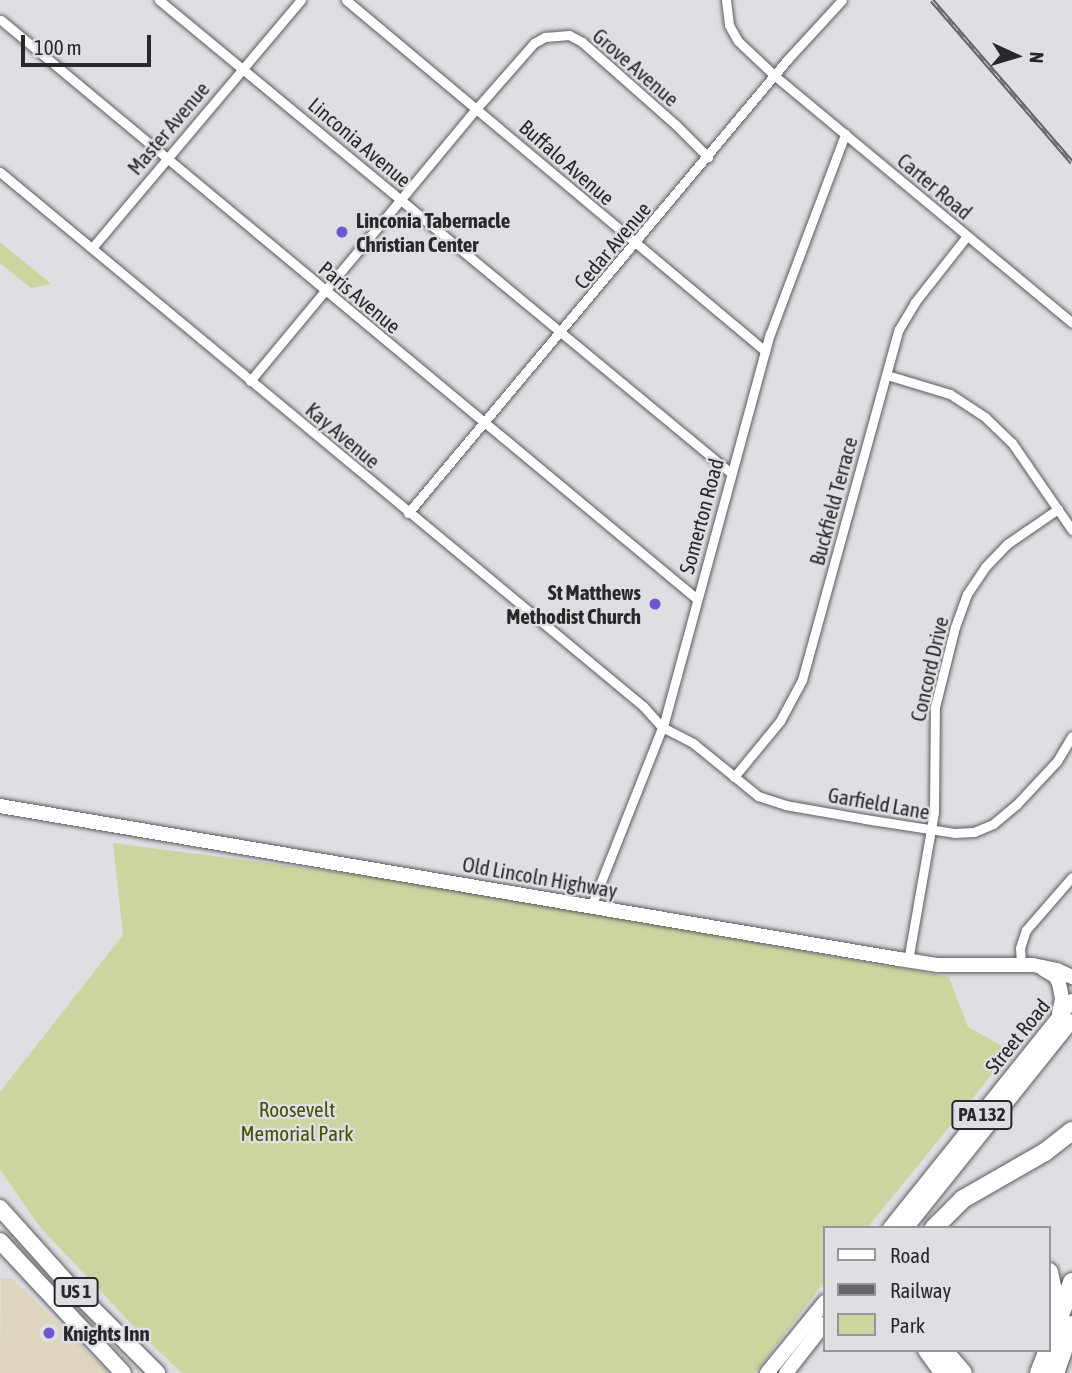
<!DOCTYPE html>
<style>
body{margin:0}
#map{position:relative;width:1072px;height:1373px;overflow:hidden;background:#dddfe3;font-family:"Asap Condensed",sans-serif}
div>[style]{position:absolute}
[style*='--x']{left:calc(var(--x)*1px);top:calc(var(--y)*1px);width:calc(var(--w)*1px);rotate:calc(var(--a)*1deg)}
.commercial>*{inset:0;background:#ded5bf}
.green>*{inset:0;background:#ccd5a0}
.roads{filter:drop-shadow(0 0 2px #5a5c5f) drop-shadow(0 0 2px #5a5c5f)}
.minor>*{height:9px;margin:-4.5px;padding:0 4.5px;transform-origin:4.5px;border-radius:4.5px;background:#fff}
.primary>*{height:14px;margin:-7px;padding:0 7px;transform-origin:7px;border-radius:7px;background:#fff}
.trunk>*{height:16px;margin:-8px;padding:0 8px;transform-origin:8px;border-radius:8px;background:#fff}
.motorway>*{height:18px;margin:-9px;padding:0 9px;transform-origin:9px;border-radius:9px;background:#fff}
.rail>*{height:5px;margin-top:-2.5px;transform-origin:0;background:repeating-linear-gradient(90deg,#dddfe3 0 8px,#656669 0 16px);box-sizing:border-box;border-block:2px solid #656669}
.dots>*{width:19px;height:19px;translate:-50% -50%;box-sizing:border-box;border:4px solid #dddfe3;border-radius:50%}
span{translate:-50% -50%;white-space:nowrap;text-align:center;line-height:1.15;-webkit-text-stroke:5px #dddfe3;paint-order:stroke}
.shield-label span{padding:2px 5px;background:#dddfe3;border:2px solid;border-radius:5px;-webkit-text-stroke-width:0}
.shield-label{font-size:19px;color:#28292b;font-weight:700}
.street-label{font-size:21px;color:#28292b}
.poi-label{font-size:21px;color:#28292b;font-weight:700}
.left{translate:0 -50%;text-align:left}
.right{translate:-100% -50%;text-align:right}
.park-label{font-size:21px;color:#474f00}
.legend{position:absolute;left:823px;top:1226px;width:228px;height:126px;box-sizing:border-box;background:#dddfe3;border:2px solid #959699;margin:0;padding:9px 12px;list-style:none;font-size:21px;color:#28292b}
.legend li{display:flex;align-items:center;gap:14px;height:35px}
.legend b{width:35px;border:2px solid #959699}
.north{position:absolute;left:981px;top:21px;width:70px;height:70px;-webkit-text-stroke:5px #dddfe3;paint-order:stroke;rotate:94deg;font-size:19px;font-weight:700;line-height:28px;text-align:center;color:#28292b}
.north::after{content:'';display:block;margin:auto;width:24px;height:32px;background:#28292b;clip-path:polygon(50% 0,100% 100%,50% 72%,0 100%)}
.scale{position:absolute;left:21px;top:35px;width:130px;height:32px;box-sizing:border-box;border:4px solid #28292b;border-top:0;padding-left:9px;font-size:21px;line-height:24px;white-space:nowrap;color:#28292b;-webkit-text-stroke:5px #dddfe3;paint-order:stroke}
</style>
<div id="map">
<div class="commercial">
<i style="clip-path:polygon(1px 1278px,13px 1279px,109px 1373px,0 1373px)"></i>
</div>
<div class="green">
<i style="clip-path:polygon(0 242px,51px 284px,31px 288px,0 263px)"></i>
<i style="clip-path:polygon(113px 843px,428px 884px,949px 977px,968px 1027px,1011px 1051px,867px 1228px,825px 1228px,825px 1281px,755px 1373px,182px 1373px,141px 1334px,41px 1228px,0 1170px,0 1092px,123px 935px)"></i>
</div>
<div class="roads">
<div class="minor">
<i style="--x:159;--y:0;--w:742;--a:39.59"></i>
<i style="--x:346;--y:0;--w:547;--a:39.95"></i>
<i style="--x:726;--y:0;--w:25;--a:83"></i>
<i style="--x:729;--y:25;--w:18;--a:61"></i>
<i style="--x:738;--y:41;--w:51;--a:43.4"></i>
<i style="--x:775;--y:76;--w:386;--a:39.7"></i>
<i style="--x:1;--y:20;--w:905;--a:39.76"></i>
<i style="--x:0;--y:172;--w:836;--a:39.71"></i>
<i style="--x:643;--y:706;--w:28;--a:48"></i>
<i style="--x:662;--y:727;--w:35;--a:27"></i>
<i style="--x:693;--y:743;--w:84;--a:39.2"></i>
<i style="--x:758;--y:796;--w:28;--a:18"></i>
<i style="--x:785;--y:805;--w:81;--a:9.9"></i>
<i style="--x:865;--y:819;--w:90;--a:8.9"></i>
<i style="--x:954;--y:833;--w:20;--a:-3"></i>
<i style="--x:974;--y:832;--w:21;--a:-23"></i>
<i style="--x:993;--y:824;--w:30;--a:-40"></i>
<i style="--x:1016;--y:805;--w:60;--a:-47"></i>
<i style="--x:1057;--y:761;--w:29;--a:-59"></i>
<i style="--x:92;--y:248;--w:324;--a:-49.9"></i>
<i style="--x:887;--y:375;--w:66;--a:16.8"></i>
<i style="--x:950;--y:394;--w:42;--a:33.3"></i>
<i style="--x:985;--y:417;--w:37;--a:44"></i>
<i style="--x:1012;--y:443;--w:106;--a:55.4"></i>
<i style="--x:250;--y:381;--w:354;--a:-50.3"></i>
<i style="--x:476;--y:109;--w:88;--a:-48.7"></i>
<i style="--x:534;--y:43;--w:13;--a:-29"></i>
<i style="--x:545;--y:37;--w:24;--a:-5"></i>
<i style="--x:569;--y:35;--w:15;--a:28"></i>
<i style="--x:582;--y:42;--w:124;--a:41.4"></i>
<i style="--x:675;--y:124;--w:47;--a:45"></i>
<i style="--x:408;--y:513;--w:591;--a:-50.08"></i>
<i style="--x:787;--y:60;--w:81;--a:-47.5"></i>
<i style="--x:734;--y:777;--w:72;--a:-50.6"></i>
<i style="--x:780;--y:721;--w:47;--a:-61.8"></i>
<i style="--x:802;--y:680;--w:364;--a:-74.6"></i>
<i style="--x:899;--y:329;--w:31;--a:-59"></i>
<i style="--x:915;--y:302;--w:84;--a:-51.8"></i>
<i style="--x:591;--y:907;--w:198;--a:-68.4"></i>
<i style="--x:664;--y:723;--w:403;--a:-74.8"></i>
<i style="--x:770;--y:334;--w:214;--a:-69.4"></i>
<i style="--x:908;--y:961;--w:151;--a:-80.1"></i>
<i style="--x:934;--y:812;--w:105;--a:-89.5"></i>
<i style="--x:935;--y:707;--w:82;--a:-76"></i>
<i style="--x:955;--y:627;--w:35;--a:-70"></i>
<i style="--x:967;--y:594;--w:32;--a:-56"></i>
<i style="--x:985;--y:567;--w:32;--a:-46"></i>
<i style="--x:1007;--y:544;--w:62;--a:-34.5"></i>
<i style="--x:1021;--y:965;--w:17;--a:-93"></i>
<i style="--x:1020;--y:948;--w:19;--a:-72"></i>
<i style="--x:1026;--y:930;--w:70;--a:-49"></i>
</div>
<div class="primary">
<i style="--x:0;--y:806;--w:912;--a:9.66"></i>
<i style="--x:899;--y:959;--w:38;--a:9"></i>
<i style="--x:937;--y:965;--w:96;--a:0"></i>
<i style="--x:1033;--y:965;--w:25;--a:12"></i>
<i style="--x:1057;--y:970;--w:17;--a:25"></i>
<i style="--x:1043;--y:969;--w:14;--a:30"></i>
<i style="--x:1055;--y:976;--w:8;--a:60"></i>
<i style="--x:1059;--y:983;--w:16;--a:79"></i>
<i style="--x:1062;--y:999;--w:14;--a:102"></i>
<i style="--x:890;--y:1228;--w:291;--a:-51.3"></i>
<i style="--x:906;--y:1228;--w:265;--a:-51.3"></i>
<i style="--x:767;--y:1373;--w:92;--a:-50.8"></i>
<i style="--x:786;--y:1373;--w:63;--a:-52"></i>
</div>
<div class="trunk">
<i style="--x:0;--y:1208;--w:106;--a:48.1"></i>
<i style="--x:71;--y:1287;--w:122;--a:45"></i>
<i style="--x:0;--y:1241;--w:180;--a:47"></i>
</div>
<div class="motorway">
<i style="--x:934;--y:1228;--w:41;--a:-45"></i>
<i style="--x:963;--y:1199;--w:95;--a:-29.8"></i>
<i style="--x:1045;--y:1152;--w:34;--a:-38"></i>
<i style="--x:1049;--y:1272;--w:19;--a:78"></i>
<i style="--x:1053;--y:1291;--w:26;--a:99"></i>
<i style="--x:1049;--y:1346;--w:68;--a:-70.2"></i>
<i style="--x:927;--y:1350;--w:29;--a:54"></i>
<i style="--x:943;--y:1350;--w:30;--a:49"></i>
<i style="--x:1039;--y:1373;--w:25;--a:-69"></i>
<i style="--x:1055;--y:1373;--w:51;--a:-70.5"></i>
</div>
</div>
<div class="rail">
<i style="--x:932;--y:0;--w:214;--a:49.2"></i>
</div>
<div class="dots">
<i style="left:342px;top:232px;background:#6f55cf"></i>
<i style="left:655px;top:604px;background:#6f55cf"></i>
<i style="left:49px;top:1333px;background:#6f55cf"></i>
</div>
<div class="shield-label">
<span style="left:982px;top:1115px">PA 132</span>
<span style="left:76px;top:1292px">US 1</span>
</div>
<div class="street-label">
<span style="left:636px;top:67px;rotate:41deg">Grove Avenue</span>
<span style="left:168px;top:128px;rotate:-50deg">Master Avenue</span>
<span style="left:360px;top:142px;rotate:40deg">Linconia Avenue</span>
<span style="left:567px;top:162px;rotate:41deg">Buffalo Avenue</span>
<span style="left:935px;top:186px;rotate:40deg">Carter Road</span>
<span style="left:612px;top:245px;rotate:-50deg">Cedar Avenue</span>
<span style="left:360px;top:297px;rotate:40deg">Paris Avenue</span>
<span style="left:343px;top:435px;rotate:40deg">Kay Avenue</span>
<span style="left:833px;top:501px;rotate:-75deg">Buckfield Terrace</span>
<span style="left:701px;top:516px;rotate:-75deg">Somerton Road</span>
<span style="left:929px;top:669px;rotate:-77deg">Concord Drive</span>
<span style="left:879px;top:803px;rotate:10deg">Garfield Lane</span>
<span style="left:540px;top:877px;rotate:10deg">Old Lincoln Highway</span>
<span style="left:1017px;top:1036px;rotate:-51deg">Street Road</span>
</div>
<div class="poi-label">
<span class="left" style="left:356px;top:232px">Linconia Tabernacle<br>Christian Center</span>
<span class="right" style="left:641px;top:604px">St Matthews<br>Methodist Church</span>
<span class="left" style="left:63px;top:1333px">Knights Inn</span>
</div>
<div class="park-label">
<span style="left:297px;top:1121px">Roosevelt<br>Memorial Park</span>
</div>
<ul class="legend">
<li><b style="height:9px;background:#fff"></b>Road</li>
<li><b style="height:9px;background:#656669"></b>Railway</li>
<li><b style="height:19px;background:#ccd5a0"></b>Park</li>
</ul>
<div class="north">N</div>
<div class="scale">100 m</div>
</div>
